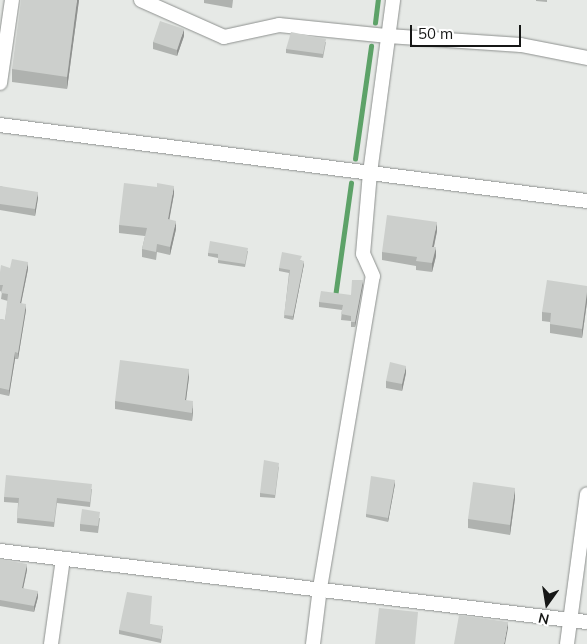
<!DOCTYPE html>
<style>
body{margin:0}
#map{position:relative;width:587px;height:644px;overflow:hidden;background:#e6e9e6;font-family:Mulish,sans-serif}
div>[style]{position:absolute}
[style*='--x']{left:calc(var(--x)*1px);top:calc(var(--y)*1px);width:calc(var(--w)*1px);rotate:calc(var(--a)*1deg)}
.stream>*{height:4.5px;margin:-2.25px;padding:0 2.25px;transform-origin:2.25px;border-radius:2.25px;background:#5da268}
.roads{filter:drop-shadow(0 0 1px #8e918f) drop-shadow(0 0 1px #8e918f)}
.street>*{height:14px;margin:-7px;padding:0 7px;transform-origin:7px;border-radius:7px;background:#fff}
.wall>*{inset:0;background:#afb2af}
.shaded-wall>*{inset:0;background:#8f918f}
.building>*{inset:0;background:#cccfcc}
span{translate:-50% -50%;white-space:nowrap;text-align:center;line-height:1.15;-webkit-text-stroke:4px #fff;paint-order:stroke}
.north{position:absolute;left:522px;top:579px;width:50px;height:50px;-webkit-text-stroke:4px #fff;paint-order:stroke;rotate:193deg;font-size:14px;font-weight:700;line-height:20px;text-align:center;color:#161716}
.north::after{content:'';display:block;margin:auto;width:18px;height:22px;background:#161716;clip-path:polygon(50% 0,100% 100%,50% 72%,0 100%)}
.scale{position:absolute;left:410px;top:25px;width:111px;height:22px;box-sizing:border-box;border:2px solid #161716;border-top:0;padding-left:6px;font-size:15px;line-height:18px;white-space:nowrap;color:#161716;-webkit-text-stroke:4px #fff;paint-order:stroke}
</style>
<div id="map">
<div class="stream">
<i style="--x:375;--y:23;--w:23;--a:-83"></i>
<i style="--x:355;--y:159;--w:114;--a:-81.9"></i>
<i style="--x:335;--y:297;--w:115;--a:-82"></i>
</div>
<div class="roads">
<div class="street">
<i style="--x:141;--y:0;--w:91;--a:24"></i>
<i style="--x:224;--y:37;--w:56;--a:-12.3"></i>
<i style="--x:279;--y:25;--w:110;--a:5.8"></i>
<i style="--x:388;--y:36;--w:133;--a:3.9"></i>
<i style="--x:521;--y:45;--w:67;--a:11.1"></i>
<i style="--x:0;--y:83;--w:84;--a:-81.8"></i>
<i style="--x:0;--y:125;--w:592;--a:7.38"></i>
<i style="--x:0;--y:551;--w:591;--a:6.9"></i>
<i style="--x:51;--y:644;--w:86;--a:-82"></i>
<i style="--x:313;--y:644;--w:56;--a:-82.9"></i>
<i style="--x:320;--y:588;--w:316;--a:-80.4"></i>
<i style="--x:373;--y:276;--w:24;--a:-114"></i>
<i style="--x:363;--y:254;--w:81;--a:-85.1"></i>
<i style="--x:370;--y:173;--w:175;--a:-82.4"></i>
<i style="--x:567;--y:644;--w:151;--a:-82.4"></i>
</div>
</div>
<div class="wall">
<i style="clip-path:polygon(79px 0,67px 89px,12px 82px,12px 69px)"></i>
<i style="clip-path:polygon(204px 0,233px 0,232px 8px,204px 3px)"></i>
<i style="clip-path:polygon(536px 0,547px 0,547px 2px,536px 1px)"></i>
<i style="clip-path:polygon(184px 36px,177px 56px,153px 49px,153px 42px)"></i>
<i style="clip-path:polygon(326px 42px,323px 58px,286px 53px,286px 49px)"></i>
<i style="clip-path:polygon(0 186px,38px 198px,35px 216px,0 210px)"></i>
<i style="clip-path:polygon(174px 194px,169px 219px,176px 229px,170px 255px,157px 252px,156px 260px,142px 257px,142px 249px,145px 236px,119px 233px,119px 225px)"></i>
<i style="clip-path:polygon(437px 231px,434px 247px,436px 256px,432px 272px,416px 270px,416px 266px,382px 260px,382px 252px)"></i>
<i style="clip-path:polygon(248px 251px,245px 267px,218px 263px,218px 258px,208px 256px,208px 253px)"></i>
<i style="clip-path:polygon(301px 260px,304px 264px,293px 320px,284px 318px,289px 273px,279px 271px,279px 268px)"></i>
<i style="clip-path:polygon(10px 268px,28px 269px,21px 303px,26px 310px,18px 359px,15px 359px,9px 396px,0 394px,0 319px,5px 320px,8px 301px,1px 299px,2px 292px,0 291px,0 272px)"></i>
<i style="clip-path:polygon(363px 285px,355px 327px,351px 327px,351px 321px,341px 320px,342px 310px,319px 307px,319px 302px,351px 295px)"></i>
<i style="clip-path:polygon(587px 286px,587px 302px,582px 338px,550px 333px,550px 322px,542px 321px,542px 312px)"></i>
<i style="clip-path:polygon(406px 373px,402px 391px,386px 388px,386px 381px)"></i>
<i style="clip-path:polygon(189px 377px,186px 400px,193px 409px,192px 421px,115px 409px,115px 401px)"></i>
<i style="clip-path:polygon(279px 466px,275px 498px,260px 497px,260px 493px)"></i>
<i style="clip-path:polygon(395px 484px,388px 522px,366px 517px,366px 514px)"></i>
<i style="clip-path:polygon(92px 489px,90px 507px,57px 503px,54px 527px,17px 523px,18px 503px,4px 502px,4px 497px)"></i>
<i style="clip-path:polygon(515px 498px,510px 535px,468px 528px,468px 519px)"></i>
<i style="clip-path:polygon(100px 518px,98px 533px,80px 531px,80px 524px)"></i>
<i style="clip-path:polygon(0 559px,27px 570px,23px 588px,38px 597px,34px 612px,0 606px)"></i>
<i style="clip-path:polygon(150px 624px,163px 629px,161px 643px,119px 634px,119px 630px)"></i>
</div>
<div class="shaded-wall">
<i style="clip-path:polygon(77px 0,79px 0,67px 89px,67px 77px)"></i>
<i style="clip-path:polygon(184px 29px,184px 36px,177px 56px,177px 50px)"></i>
<i style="clip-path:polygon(174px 186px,174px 194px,168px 227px,168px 219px)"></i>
<i style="clip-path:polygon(38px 192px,38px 198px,35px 216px,35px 209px)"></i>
<i style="clip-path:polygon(176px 221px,176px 229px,170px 255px,170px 247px)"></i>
<i style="clip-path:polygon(437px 222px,437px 231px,432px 255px,432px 247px)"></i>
<i style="clip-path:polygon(436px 247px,436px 256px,432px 272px,432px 263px)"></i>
<i style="clip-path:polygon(304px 261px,304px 264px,293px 320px,293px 316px)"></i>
<i style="clip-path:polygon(28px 262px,28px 269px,20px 309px,20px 303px)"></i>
<i style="clip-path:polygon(363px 280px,363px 285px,355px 327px,355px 322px)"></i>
<i style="clip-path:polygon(587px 292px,587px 302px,582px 338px,582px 329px)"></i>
<i style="clip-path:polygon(26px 304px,26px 310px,18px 359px,18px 353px)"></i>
<i style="clip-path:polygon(15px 352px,15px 359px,9px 396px,9px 390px)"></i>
<i style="clip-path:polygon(406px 366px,406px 373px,402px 391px,402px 384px)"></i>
<i style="clip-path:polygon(189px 369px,189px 377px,185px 408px,185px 400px)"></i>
<i style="clip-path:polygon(193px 401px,193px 409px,192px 421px,192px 413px)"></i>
<i style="clip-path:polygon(395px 480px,395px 484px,388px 522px,388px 518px)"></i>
<i style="clip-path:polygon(515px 488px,515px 498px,510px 535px,510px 525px)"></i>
<i style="clip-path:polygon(27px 564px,27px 570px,22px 594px,22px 588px)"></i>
<i style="clip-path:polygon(38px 591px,38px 597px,34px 612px,34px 606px)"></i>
<i style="clip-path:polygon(508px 622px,508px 628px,505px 644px,504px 644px)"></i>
</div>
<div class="building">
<i style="clip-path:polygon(21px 0,77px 0,67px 77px,12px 69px)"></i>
<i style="clip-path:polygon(160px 21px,184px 29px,177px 50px,153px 42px)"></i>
<i style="clip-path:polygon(291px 32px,326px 39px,323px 54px,286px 49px)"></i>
<i style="clip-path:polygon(124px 183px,157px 187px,157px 183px,174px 186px,168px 219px,176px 221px,170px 247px,157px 244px,156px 252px,142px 249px,147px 228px,119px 225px)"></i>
<i style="clip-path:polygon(0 186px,38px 192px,35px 209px,0 204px)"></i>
<i style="clip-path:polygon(387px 215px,437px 222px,432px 247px,436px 247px,432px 263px,416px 261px,417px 257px,382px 252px)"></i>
<i style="clip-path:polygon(210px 241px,248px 248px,245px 264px,218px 260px,218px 254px,208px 253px)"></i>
<i style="clip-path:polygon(282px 252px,302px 256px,300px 260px,304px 261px,293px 316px,284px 315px,290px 270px,279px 268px)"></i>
<i style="clip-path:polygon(12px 259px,28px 262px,20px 303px,26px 304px,18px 353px,15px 352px,9px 390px,0 388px,0 319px,5px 320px,8px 294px,1px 293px,3px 285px,0 285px,0 272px,1px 265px,10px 268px)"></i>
<i style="clip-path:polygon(352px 280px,363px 280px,355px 322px,351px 322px,351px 316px,341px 314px,343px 305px,319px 302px,321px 291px,351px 295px)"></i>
<i style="clip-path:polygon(547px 280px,587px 286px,587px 292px,582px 329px,550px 324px,551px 313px,542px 312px)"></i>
<i style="clip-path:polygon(120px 360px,189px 369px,185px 400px,193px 401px,192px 413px,115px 401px)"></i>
<i style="clip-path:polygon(390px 362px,406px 366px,402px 384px,386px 381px)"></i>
<i style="clip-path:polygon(264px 460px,279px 463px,275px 495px,260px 493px)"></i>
<i style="clip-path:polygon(6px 475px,92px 484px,90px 502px,57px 498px,54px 522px,17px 518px,19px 498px,4px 497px)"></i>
<i style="clip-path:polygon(371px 476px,395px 480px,388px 518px,366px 514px)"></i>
<i style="clip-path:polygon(473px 482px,515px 488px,510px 525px,468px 519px)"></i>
<i style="clip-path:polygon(82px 509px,100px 512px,98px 526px,80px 524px)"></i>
<i style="clip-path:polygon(0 559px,27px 564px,22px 588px,38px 591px,34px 606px,0 600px)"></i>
<i style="clip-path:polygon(127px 592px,152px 596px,150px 624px,163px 626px,161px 639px,119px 630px)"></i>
<i style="clip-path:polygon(379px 608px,418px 612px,415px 644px,375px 644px)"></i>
<i style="clip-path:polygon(459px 615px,508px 622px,504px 644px,454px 644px)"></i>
</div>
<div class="north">N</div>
<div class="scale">50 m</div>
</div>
